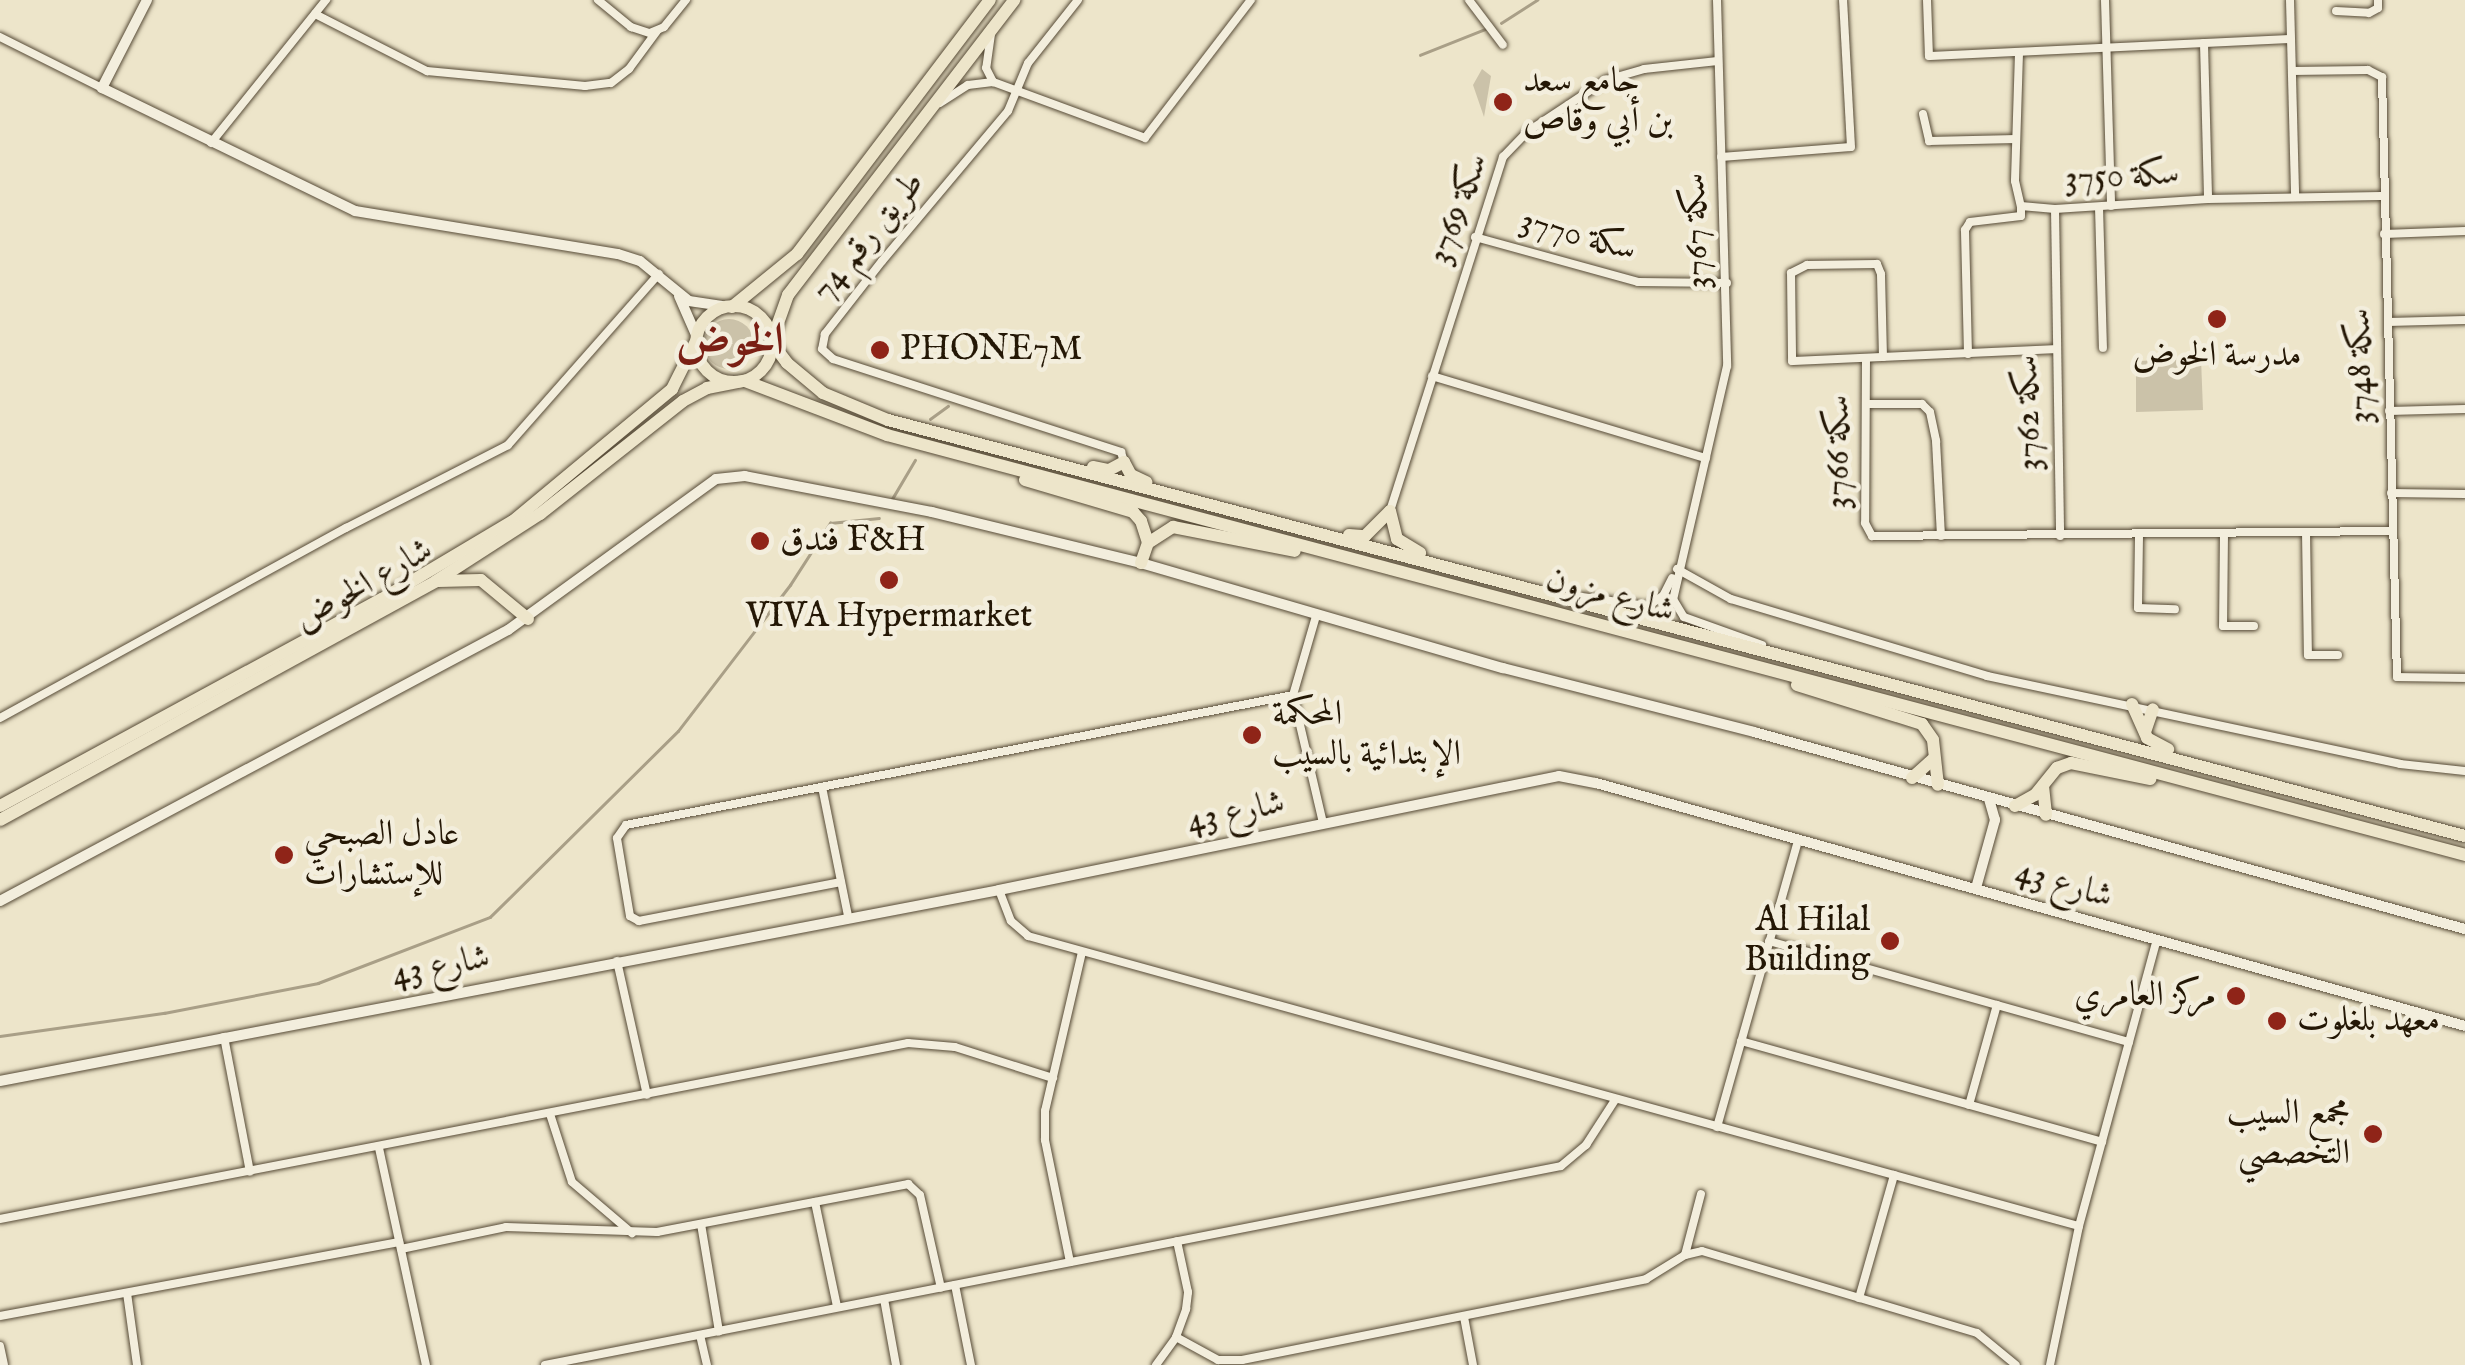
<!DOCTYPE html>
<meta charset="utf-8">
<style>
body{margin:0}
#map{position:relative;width:2465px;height:1365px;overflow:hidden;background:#ede5ca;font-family:"IM FELL English",Amiri,serif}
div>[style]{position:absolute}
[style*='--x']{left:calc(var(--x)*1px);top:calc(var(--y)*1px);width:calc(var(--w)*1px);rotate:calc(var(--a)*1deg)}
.green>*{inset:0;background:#cbc2a9}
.round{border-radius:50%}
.stream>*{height:2.5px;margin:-1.25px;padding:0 1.25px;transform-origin:1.25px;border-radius:1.25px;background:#a99f87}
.roads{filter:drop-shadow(0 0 2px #564a36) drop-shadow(0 0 2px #564a36)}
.minor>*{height:8px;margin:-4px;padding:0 4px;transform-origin:4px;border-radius:4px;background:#f3eedd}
.tertiary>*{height:10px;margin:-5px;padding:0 5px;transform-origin:5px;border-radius:5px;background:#f3eedd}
.primary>*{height:12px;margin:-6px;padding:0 6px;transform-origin:6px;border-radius:6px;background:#ede5ca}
.primary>.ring{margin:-6px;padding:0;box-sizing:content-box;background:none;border:12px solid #ede5ca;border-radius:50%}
.dots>*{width:28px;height:28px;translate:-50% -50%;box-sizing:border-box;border:5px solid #f3eedd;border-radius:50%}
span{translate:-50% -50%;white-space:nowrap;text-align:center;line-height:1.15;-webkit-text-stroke:9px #f3eedd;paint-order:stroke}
.poi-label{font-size:35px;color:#241705}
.left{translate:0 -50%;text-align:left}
.right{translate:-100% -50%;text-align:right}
.street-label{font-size:35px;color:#241705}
.district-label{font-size:45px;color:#7a1f14;font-weight:700}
</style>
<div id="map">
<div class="green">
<i style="clip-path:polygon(1482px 69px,1491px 76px,1484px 117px,1473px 85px)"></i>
<i class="round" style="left:704px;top:319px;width:50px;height:50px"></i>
<i style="clip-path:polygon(2201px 359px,2203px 410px,2136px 412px,2136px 361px)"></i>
</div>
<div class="stream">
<i style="--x:1501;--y:23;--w:43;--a:-32.6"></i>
<i style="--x:1420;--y:55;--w:70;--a:-21.8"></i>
<i style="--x:930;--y:419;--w:22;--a:-36"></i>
<i style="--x:892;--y:499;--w:45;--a:-59.5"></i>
<i style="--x:0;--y:1036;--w:166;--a:-8"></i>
<i style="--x:164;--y:1013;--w:157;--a:-11"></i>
<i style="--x:318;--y:983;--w:184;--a:-21"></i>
<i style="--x:490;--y:917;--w:264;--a:-44.7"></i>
<i style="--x:678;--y:731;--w:184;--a:-52.5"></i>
<i style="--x:790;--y:585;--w:74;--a:-57.2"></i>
<i style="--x:830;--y:523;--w:49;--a:-5.8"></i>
</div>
<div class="roads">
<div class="minor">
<i style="--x:598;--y:0;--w:43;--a:39.3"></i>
<i style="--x:631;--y:27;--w:20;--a:18"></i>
<i style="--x:650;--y:33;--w:15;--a:-23"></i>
<i style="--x:664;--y:27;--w:35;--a:-51"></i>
<i style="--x:1078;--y:0;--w:80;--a:128.4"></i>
<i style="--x:1028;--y:63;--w:52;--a:112.6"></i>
<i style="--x:1008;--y:111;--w:196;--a:130"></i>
<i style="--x:882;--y:261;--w:93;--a:128"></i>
<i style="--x:825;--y:334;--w:15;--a:101"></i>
<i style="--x:822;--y:349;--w:15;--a:42"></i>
<i style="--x:833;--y:359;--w:303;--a:17.9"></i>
<i style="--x:1121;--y:452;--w:10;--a:73"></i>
<i style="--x:1469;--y:0;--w:56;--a:52.9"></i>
<i style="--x:1717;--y:0;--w:366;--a:88.4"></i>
<i style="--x:1727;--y:366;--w:239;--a:103"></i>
<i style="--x:1673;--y:599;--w:21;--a:59"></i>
<i style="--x:1684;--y:617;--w:83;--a:19.7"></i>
<i style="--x:1927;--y:0;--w:56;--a:88"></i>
<i style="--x:1929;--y:56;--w:362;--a:-2.7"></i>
<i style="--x:2105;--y:0;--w:206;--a:88.3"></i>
<i style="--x:2290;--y:0;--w:196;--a:88.5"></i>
<i style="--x:2336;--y:11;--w:33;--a:3"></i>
<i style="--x:2369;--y:13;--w:10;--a:-29"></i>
<i style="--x:2378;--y:8;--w:8;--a:-90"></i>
<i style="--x:315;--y:14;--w:126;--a:27"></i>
<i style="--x:427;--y:71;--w:159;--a:5.4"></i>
<i style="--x:585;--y:86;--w:26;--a:-7"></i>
<i style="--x:611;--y:83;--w:23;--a:-38"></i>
<i style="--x:629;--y:69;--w:47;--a:-53.6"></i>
<i style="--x:991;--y:34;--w:34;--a:98"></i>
<i style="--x:986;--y:68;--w:16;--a:63"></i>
<i style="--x:0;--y:37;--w:114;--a:26.6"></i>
<i style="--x:2204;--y:43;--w:156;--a:88.5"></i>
<i style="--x:2019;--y:53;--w:128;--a:91.8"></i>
<i style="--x:2015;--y:181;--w:26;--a:77"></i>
<i style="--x:2292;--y:71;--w:76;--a:-0.8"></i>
<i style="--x:2368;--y:70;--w:16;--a:27"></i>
<i style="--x:2382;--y:77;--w:600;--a:88.57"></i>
<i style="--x:2397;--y:677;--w:68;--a:0.8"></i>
<i style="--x:940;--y:103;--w:33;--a:-33"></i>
<i style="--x:968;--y:85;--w:25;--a:-7"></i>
<i style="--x:993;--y:82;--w:162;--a:20.2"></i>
<i style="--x:1145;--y:138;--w:174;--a:-52.5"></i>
<i style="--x:1923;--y:114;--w:28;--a:77"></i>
<i style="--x:1929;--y:141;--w:87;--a:-1.3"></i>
<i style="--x:211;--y:143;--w:184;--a:-51.2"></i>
<i style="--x:1721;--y:157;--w:130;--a:-4.4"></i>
<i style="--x:1851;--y:147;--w:147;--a:-93.1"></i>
<i style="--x:2021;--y:206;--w:34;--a:5"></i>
<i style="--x:2055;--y:209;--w:153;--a:-3.7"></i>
<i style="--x:2208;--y:199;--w:173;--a:-1"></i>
<i style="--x:2099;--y:207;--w:141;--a:88.4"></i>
<i style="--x:2055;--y:209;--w:327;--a:89.1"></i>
<i style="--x:2384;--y:234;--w:81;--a:-2.1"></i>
<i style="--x:1475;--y:237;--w:169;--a:15.4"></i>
<i style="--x:1638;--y:282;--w:89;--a:0.6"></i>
<i style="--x:2388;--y:322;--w:77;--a:-1.5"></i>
<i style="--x:1968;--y:354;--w:124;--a:-91.4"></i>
<i style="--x:1965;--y:230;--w:9;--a:-58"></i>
<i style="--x:1970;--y:222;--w:51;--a:-6.7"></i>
<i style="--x:2021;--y:216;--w:10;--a:-90"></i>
<i style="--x:1883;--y:357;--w:83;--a:-91.4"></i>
<i style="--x:1881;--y:274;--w:11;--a:-112"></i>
<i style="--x:1877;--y:264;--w:70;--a:179.2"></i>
<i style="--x:1807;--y:265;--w:18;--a:153"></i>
<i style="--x:1791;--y:273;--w:88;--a:89.3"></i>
<i style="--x:1792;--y:361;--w:262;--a:-2.6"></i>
<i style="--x:1866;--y:358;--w:165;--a:90.3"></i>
<i style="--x:1865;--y:523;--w:15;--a:62"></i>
<i style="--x:1872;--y:536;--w:521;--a:-0.55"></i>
<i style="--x:1432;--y:376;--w:286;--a:16.7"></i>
<i style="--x:1868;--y:404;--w:54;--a:0"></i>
<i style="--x:1922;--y:404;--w:11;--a:45"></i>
<i style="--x:1930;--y:412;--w:30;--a:78"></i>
<i style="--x:1936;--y:441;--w:95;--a:87"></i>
<i style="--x:2389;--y:411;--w:76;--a:-1.5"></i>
<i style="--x:2391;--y:493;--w:74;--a:0.8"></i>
<i style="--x:1390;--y:511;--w:372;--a:-72.3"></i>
<i style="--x:1503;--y:157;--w:35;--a:-46"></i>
<i style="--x:1527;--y:132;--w:95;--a:-33.4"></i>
<i style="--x:1606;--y:80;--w:40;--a:-16"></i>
<i style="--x:1644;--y:69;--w:74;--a:-6.2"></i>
<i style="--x:2306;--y:532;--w:123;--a:89.1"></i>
<i style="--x:2308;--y:655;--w:30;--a:0"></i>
<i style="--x:2224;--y:534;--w:92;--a:90.6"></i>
<i style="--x:2223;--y:626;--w:31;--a:0"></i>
<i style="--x:2139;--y:536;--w:72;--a:90.8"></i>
<i style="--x:2138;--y:608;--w:37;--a:2"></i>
<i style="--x:1677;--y:569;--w:62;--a:29.1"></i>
<i style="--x:1731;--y:599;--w:267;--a:16.7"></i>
<i style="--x:1987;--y:676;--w:422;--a:12"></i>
<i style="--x:2400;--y:764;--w:65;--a:6.1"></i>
<i style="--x:1582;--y:597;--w:67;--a:7.8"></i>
<i style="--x:1648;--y:606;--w:18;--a:-34"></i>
<i style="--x:1663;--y:596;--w:20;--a:-63"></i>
<i style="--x:1316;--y:616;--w:82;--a:106.2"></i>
<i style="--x:1293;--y:695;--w:131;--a:76.8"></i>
<i style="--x:0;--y:718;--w:395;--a:-28.8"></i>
<i style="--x:346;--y:528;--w:182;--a:-27.1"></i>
<i style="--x:508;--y:445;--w:228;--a:-48.6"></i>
<i style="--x:822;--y:787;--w:132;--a:78.6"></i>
<i style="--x:841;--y:882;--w:206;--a:169.1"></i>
<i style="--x:639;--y:921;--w:10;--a:-151"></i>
<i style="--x:630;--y:916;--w:79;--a:-99.5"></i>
<i style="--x:617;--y:838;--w:16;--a:-55"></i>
<i style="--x:626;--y:825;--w:680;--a:-11.03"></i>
<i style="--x:999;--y:890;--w:33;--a:69"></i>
<i style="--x:1011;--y:921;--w:23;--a:41"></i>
<i style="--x:1028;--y:936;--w:1090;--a:15.43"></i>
<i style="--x:1769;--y:941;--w:374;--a:15.7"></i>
<i style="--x:617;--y:961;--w:137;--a:77.4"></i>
<i style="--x:224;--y:1037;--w:137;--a:79.1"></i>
<i style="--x:1741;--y:1041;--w:375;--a:15.6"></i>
<i style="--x:1969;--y:1105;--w:104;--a:-74.4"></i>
<i style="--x:550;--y:1114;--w:71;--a:72.1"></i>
<i style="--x:572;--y:1182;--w:79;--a:40.4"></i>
<i style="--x:1717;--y:1127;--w:298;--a:-74.2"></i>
<i style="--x:379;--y:1148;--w:222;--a:77.8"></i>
<i style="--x:815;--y:1202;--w:106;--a:78.1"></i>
<i style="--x:0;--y:1219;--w:925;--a:-10.97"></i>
<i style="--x:908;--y:1043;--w:47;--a:4.9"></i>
<i style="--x:955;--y:1047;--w:103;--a:17.6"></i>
<i style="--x:701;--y:1224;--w:109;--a:80.5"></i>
<i style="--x:401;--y:1249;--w:107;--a:-11.8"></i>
<i style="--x:506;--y:1227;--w:151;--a:1.9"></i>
<i style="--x:657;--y:1232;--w:256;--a:-10.8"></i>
<i style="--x:908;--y:1184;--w:16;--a:43"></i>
<i style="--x:920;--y:1195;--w:95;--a:77.3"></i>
<i style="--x:1685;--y:1255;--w:17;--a:-13"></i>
<i style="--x:1702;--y:1251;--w:287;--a:16.6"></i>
<i style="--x:1977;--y:1333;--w:50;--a:39.4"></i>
<i style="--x:1070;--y:1262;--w:125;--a:-101.6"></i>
<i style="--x:1045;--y:1140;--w:29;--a:-90"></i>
<i style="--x:1045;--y:1111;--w:163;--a:-76.9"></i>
<i style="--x:955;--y:1285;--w:82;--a:78.7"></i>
<i style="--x:127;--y:1293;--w:73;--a:82.1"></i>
<i style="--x:1859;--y:1298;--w:128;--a:-74.1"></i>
<i style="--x:884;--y:1299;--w:67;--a:79.7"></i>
<i style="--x:0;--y:1316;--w:406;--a:-10.5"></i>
<i style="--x:1464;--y:1317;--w:49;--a:79.4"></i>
<i style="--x:700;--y:1335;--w:31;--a:77"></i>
<i style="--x:1176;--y:1337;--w:48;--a:28.7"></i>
<i style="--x:1218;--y:1360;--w:24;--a:0"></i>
<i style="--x:1242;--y:1360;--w:412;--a:-11.3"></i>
<i style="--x:1646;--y:1279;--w:46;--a:-31.6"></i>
<i style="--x:1685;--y:1255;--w:63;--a:-75.3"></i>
<i style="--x:0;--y:1346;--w:19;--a:78"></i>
<i style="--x:545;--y:1365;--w:1035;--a:-11.08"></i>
<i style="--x:1561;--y:1166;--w:33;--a:-40"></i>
<i style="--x:1586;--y:1145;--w:54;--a:-57.2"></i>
<i style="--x:1156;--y:1365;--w:34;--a:-54"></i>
<i style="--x:1176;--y:1337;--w:30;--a:-70"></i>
<i style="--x:1186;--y:1309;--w:17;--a:-83"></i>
<i style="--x:1188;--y:1292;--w:52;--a:-102.2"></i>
<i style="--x:2050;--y:1365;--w:142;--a:-78.2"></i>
<i style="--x:2079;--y:1226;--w:297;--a:-74.8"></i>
</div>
<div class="tertiary">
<i style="--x:147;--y:0;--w:99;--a:117.1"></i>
<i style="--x:102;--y:88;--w:281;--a:25.9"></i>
<i style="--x:355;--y:211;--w:266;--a:9.3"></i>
<i style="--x:618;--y:254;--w:23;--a:18"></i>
<i style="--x:640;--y:261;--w:63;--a:39.2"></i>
<i style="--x:689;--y:301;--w:40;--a:8.5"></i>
<i style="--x:679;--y:296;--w:45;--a:66.3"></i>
<i style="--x:1976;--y:888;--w:71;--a:-74.4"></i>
<i style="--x:1995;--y:820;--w:22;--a:-106"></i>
<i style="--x:0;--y:901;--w:576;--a:-28.08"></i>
<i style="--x:508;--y:630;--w:257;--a:-36"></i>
<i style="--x:716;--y:479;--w:29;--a:-6"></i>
<i style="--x:745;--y:476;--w:190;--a:10.9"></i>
<i style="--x:932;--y:512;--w:215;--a:13.7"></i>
<i style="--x:1141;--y:563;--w:377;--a:16.2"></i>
<i style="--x:1503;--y:668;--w:259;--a:14.3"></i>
<i style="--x:1754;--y:732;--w:738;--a:15.49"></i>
<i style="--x:0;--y:1081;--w:1017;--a:-10.82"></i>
<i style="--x:999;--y:890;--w:571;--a:-11.51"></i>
<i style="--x:1559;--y:776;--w:38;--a:11"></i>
<i style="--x:1596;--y:783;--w:902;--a:15.62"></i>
</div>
<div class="primary">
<i class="ring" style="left:696px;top:306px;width:64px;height:64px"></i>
<i style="--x:732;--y:307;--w:84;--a:-39.2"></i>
<i style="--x:797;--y:254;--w:319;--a:-52.8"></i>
<i style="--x:772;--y:340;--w:48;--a:-70.4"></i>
<i style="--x:788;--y:295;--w:372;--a:-52.5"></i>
<i style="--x:772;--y:343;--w:25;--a:53"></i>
<i style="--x:787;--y:363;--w:47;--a:39.8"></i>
<i style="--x:823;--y:393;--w:70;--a:22.6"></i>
<i style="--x:888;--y:420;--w:1631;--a:14.78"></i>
<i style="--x:745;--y:381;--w:152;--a:20.8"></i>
<i style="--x:887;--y:435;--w:1633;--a:14.9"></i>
<i style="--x:1093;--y:467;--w:16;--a:11"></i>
<i style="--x:1109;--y:470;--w:17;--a:-28"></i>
<i style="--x:1124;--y:462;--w:15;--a:62"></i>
<i style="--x:1131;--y:475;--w:17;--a:25"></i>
<i style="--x:1025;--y:480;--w:113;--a:16.5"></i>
<i style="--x:1133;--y:512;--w:12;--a:48"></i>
<i style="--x:1141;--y:521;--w:23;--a:72"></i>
<i style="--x:1390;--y:511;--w:29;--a:76"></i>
<i style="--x:1397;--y:539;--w:27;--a:31"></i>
<i style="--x:1349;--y:535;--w:16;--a:4"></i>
<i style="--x:1365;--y:536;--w:35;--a:-45"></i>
<i style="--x:1141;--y:563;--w:21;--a:-71"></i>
<i style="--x:1148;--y:543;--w:30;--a:-33"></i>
<i style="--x:1173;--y:527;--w:124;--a:11.1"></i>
<i style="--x:438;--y:581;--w:43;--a:-1.3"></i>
<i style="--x:481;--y:580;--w:61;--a:39.7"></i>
<i style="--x:1797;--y:685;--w:131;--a:17.3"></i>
<i style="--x:1922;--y:724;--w:19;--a:55"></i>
<i style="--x:1933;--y:740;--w:45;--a:83.7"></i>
<i style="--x:2132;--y:704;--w:37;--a:66"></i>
<i style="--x:2147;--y:738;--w:24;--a:28"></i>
<i style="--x:2145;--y:732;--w:24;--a:-71"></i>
<i style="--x:1912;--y:778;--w:30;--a:-42"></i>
<i style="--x:2043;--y:786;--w:29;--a:84"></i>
<i style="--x:0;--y:806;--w:434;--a:-28.5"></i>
<i style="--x:382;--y:599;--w:152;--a:-30.8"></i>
<i style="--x:513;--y:521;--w:207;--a:-39.7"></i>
<i style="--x:672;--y:389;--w:56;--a:-63.4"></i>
<i style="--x:2015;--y:806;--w:23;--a:-29"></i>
<i style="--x:2035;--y:795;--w:35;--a:-51"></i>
<i style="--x:2057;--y:768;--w:15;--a:-20"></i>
<i style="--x:2071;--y:763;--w:81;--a:11.4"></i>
<i style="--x:0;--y:820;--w:497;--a:-28.7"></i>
<i style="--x:436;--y:581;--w:124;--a:-32.8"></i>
<i style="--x:540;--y:514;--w:182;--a:-38.3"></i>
<i style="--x:683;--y:401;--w:27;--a:-28"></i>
<i style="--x:707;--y:388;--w:36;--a:-11"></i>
</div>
</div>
<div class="dots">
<i style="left:1503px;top:102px;background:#8f2418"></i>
<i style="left:2217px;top:319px;background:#8f2418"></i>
<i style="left:880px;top:350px;background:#8f2418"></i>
<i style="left:760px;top:541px;background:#8f2418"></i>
<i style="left:889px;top:580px;background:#8f2418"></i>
<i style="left:1252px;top:735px;background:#8f2418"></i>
<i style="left:284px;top:855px;background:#8f2418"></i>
<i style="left:1890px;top:941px;background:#8f2418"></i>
<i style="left:2236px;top:996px;background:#8f2418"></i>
<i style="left:2277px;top:1021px;background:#8f2418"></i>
<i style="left:2373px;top:1134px;background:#8f2418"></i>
</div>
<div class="poi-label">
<span class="left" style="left:1523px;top:102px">جامع سعد<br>بن أبي وقاص</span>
<span class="left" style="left:900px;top:350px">PHONE7M</span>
<span style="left:2217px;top:356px">مدرسة الخوض</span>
<span class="left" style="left:780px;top:541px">فندق F&amp;H</span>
<span style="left:889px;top:617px">VIVA Hypermarket</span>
<span class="left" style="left:1272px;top:735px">المحكمة<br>الإبتدائية بالسيب</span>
<span class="left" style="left:304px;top:855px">عادل الصبحي<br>للإستشارات</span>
<span class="right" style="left:1870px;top:941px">Al Hilal<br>Building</span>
<span class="right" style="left:2216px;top:996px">مركز العامري</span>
<span class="left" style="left:2297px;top:1021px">معهد بلغلوت</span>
<span class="right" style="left:2350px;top:1134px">مجمع السيب<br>التخصصي</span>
</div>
<div class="street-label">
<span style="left:2122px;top:177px;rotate:-3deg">سكة 3750</span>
<span style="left:1459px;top:209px;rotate:-70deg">سكة 3769</span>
<span style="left:1697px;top:231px;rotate:-92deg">سكة 3767</span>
<span style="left:1578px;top:236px;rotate:15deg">سكة 3770</span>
<span style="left:869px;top:237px;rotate:-51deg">طريق رقم 74</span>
<span style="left:2361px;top:366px;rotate:-91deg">سكة 3748</span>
<span style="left:2029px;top:413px;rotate:-92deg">سكة 3762</span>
<span style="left:1839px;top:452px;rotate:-90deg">سكة 3766</span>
<span style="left:364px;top:586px;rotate:-30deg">شارع الخوض</span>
<span style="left:1610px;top:596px;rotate:15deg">شارع مزون</span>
<span style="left:1236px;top:813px;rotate:-12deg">شارع 43</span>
<span style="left:2064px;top:885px;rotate:16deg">شارع 43</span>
<span style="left:441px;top:967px;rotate:-11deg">شارع 43</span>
</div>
<div class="district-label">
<span style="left:730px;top:342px">الخوض</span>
</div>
</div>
